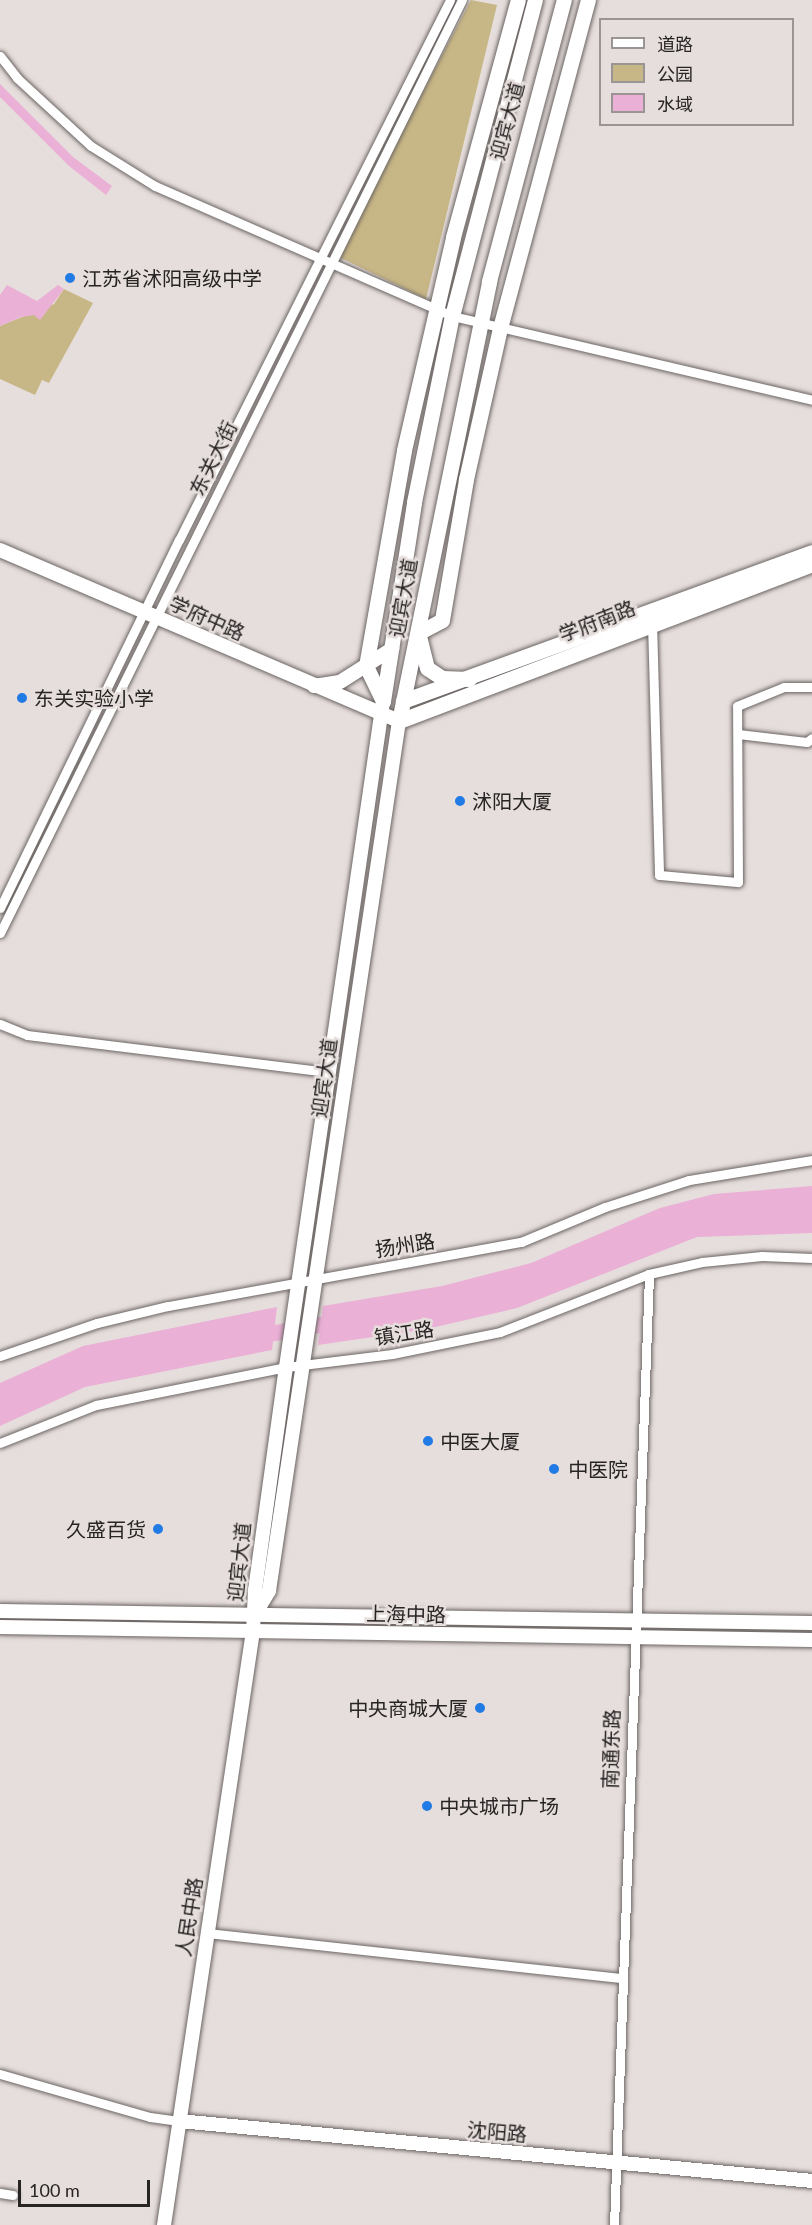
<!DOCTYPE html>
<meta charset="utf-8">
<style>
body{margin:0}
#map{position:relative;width:812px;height:2225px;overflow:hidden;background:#e6dedc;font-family:Lato,"Noto Sans SC",sans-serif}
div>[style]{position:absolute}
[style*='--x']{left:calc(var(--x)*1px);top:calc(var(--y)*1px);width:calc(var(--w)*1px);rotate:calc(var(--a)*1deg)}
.green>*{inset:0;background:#c8b786}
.water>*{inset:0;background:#eab0d6}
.river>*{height:16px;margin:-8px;padding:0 8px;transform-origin:8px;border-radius:8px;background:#eab0d6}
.roads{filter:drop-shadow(0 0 2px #6b6563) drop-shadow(0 0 2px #6b6563)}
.street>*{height:9px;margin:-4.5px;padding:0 4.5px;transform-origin:4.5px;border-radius:4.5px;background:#fff}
.secondary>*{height:14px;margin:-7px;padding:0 7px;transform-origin:7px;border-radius:7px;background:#fff}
.primary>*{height:15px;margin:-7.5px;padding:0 7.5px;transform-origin:7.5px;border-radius:7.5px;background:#fff}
.dots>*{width:16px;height:16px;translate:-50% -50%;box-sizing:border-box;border:3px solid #e6dedc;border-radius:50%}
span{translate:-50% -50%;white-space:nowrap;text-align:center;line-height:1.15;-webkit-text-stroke:5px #e6dedc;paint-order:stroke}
.street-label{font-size:20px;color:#272424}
.poi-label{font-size:20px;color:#272424}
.left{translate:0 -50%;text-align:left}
.right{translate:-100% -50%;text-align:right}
.legend{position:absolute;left:599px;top:18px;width:195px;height:108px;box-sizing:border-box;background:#e6dedc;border:2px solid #9a9492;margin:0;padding:8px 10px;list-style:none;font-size:18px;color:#272424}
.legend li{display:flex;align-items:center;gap:12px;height:30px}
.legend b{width:30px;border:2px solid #9a9492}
.scale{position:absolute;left:18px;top:2180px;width:132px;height:27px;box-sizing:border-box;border:3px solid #272424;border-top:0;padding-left:8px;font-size:18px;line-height:21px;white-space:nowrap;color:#272424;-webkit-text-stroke:4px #e6dedc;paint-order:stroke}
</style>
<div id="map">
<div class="green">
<i style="clip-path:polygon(471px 0,497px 5px,426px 299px,337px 256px)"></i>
<i style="clip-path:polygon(64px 289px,93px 303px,49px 383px,42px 380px,35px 395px,0 379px,0 326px,54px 304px)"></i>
</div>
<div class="water">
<i style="clip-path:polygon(0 84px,73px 157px,112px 186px,106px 195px,69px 166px,0 97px)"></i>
<i style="clip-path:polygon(7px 285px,37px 301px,58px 285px,64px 289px,40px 320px,34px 315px,21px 317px,0 326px,0 295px)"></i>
<i style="clip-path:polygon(812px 1186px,812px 1233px,697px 1237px,517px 1308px,427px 1329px,318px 1345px,323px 1306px,442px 1286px,531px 1263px,660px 1208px,714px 1194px)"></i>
<i style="clip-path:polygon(277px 1307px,272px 1350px,85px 1387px,0 1426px,0 1383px,83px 1346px)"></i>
</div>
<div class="river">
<i style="--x:253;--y:1337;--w:90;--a:-10.2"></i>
</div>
<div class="roads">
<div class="street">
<i style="--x:0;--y:56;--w:28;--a:52"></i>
<i style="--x:17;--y:78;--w:100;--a:42.6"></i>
<i style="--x:91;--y:146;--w:75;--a:32"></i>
<i style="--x:155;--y:186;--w:324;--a:23.6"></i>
<i style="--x:452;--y:316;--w:370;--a:13.1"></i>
<i style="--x:652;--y:622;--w:253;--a:88.4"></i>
<i style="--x:659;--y:875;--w:79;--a:5.1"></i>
<i style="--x:738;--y:882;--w:176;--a:-90.3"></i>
<i style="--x:737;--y:706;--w:51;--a:-22"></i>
<i style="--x:784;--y:687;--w:28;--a:0"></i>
<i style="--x:738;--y:734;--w:69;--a:6.6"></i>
<i style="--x:807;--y:742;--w:6;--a:-39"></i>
<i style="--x:0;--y:908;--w:409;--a:-64.1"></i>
<i style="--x:179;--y:540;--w:604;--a:-63.35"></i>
<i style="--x:0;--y:933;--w:1041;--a:-63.66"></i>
<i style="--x:0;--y:1024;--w:29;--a:22"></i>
<i style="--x:27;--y:1035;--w:305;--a:7"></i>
<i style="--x:0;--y:1356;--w:102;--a:-18.8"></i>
<i style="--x:97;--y:1323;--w:73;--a:-13.5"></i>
<i style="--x:168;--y:1306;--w:359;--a:-10.3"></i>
<i style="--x:521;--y:1242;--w:91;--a:-22.6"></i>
<i style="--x:605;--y:1207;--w:88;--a:-17.8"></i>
<i style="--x:689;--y:1180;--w:125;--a:-9.2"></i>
<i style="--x:0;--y:1443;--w:103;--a:-21.6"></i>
<i style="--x:96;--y:1405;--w:194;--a:-11.3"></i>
<i style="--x:286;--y:1367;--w:107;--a:-7"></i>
<i style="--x:392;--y:1354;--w:110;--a:-11.5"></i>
<i style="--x:500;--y:1332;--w:160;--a:-21.3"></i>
<i style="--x:649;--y:1274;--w:54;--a:-12.8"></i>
<i style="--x:702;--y:1262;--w:60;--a:-5.7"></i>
<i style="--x:762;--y:1256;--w:50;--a:2.3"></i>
<i style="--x:207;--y:1933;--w:416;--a:6.2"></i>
<i style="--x:0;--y:2074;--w:156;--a:16"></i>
<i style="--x:150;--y:2117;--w:29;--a:8"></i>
<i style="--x:0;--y:2193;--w:13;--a:9"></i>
<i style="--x:614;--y:2225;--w:952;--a:-87.89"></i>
</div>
<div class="secondary">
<i style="--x:0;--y:550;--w:434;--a:23.2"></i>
<i style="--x:399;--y:721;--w:880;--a:98.5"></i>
<i style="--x:269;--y:1591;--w:26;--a:121"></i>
<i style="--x:314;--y:686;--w:26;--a:-9"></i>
<i style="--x:340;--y:682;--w:62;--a:-32.4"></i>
<i style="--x:0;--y:1611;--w:812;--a:0.85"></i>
<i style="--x:0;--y:1627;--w:812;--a:0.92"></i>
<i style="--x:179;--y:2121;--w:636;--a:5.41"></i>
<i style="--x:164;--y:2225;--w:601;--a:-81.48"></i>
<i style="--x:253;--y:1631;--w:41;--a:-87.2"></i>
<i style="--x:255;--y:1590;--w:225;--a:-82.1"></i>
<i style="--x:286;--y:1367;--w:673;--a:-81.71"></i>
</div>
<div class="primary">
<i style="--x:469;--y:679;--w:27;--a:-178"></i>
<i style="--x:442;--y:678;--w:18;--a:-146"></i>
<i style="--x:427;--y:668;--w:36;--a:-104"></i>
<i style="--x:418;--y:633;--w:27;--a:-28"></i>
<i style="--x:442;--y:620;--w:143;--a:-80.3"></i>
<i style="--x:466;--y:479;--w:155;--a:-77.3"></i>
<i style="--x:500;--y:328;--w:340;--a:-75"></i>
<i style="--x:383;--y:701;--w:39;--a:-116"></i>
<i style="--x:366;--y:666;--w:219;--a:-80"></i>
<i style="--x:404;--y:450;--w:219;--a:-77"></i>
<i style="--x:453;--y:237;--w:246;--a:-74.7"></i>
<i style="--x:383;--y:701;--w:201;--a:-81.1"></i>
<i style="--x:414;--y:502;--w:190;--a:-78.5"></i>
<i style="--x:452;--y:316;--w:327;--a:-75.3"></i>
<i style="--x:403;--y:701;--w:435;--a:-20"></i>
<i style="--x:399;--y:721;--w:449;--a:-78.4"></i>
<i style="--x:489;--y:281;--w:291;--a:-75.1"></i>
<i style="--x:399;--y:721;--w:442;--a:-20.8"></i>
</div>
</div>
<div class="dots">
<i style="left:70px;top:278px;background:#217be5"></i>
<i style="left:22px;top:698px;background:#217be5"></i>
<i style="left:460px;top:801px;background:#217be5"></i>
<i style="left:428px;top:1441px;background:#217be5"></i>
<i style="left:554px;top:1469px;background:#217be5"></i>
<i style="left:158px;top:1529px;background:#217be5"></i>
<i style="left:480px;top:1708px;background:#217be5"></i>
<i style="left:427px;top:1806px;background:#217be5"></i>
</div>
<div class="street-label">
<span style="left:507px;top:121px;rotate:-75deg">迎宾大道</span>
<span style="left:213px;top:458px;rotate:-64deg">东关大街</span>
<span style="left:403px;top:598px;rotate:-80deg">迎宾大道</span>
<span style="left:207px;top:618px;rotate:24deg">学府中路</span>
<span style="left:597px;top:621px;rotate:-21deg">学府南路</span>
<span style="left:324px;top:1078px;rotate:-82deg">迎宾大道</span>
<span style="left:405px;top:1245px;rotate:-9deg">扬州路</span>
<span style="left:404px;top:1333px;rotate:-9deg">镇江路</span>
<span style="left:239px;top:1562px;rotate:-84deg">迎宾大道</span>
<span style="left:406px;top:1614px;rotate:1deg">上海中路</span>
<span style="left:611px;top:1749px;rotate:-88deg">南通东路</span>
<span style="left:189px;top:1917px;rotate:-81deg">人民中路</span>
<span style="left:497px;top:2132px;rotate:5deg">沈阳路</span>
</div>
<div class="poi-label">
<span class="left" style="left:82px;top:278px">江苏省沭阳高级中学</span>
<span class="left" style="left:34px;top:698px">东关实验小学</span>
<span class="left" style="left:472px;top:801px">沭阳大厦</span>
<span class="left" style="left:440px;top:1441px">中医大厦</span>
<span class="left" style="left:568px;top:1469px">中医院</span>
<span class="right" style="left:146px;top:1529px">久盛百货</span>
<span class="right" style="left:468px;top:1708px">中央商城大厦</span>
<span class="left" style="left:439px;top:1806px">中央城市广场</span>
</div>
<ul class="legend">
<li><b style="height:8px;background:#fff"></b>道路</li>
<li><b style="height:16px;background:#c8b786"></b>公园</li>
<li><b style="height:16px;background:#eab0d6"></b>水域</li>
</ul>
<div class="scale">100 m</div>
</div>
